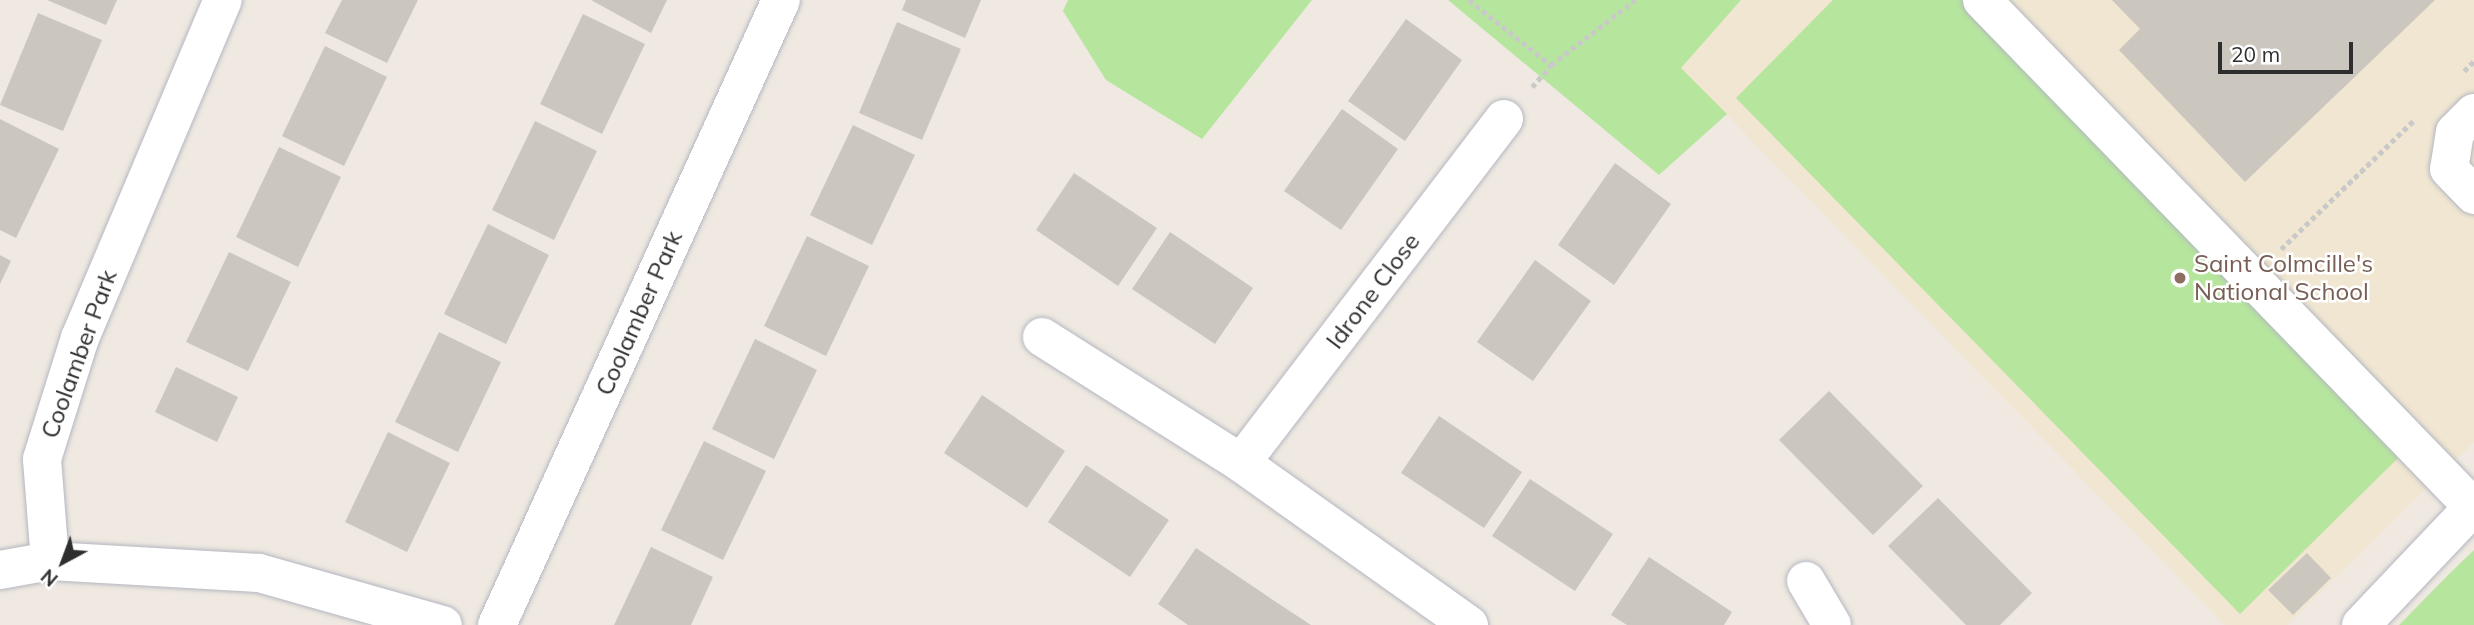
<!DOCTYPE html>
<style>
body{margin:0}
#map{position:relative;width:2474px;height:625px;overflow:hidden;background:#efe9e1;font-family:Mulish,sans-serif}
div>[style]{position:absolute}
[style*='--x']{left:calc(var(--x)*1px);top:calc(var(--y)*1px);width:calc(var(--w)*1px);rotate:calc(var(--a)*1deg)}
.education>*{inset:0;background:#f0e6d1}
.green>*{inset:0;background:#b6e59e}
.building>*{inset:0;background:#cbc7bf}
.path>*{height:4.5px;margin-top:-2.25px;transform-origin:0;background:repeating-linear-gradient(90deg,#c9c9c9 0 5px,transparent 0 8.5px)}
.roads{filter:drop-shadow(0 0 2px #b4b7c1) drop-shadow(0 0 2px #b4b7c1)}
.minor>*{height:38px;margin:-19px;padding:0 19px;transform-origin:19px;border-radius:19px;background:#fff}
.dots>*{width:19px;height:19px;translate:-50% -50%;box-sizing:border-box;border:4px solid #fff;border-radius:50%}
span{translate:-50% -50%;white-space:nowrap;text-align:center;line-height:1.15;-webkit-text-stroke:5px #fff;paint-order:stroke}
.education-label{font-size:24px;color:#785e54}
.left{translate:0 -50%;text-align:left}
.street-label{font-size:24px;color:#2e2e2e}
.north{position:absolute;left:28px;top:527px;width:70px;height:70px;-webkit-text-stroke:5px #fff;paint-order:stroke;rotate:221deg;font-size:19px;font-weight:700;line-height:28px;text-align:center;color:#2e2e2e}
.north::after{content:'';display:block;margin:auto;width:24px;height:32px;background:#2e2e2e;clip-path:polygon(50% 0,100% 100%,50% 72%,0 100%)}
.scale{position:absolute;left:2218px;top:42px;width:135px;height:32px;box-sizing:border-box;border:4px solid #2e2e2e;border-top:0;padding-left:9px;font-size:21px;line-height:24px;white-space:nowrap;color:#2e2e2e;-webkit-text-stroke:5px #fff;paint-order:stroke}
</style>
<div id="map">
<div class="education">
<i style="clip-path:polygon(1741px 0,2474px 0,2474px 442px,2287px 625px,2225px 625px,1681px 68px)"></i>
</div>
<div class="green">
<i style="clip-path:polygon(1068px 0,1312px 0,1202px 139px,1106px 80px,1063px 11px)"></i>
<i style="clip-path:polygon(1448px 0,1741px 0,1681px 68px,1727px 114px,1659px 175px)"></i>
<i style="clip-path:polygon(1833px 0,1962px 0,2398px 458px,2240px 614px,1736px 98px)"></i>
<i style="clip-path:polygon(2474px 550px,2474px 625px,2399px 625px,2449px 574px)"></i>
</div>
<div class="building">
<i style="clip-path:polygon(47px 0,117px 0,106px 25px)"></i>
<i style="clip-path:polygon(342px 0,418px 0,387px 63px,325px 33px)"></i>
<i style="clip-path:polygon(591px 0,667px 0,651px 33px)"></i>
<i style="clip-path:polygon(906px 0,981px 0,965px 38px,902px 10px)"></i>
<i style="clip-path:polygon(2112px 0,2435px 0,2245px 182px,2119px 50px,2140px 29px)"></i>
<i style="clip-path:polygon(38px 13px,102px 40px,63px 131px,0 105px)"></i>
<i style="clip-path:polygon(583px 14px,645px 44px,602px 134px,540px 104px)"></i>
<i style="clip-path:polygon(1406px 19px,1462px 60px,1405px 141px,1348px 101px)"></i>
<i style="clip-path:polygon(897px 22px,961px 49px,922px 140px,859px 113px)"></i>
<i style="clip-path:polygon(325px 46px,387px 77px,344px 166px,282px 136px)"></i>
<i style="clip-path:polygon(1342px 109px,1398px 149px,1341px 230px,1284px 191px)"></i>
<i style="clip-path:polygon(0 119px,59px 149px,16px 238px,0 230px)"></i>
<i style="clip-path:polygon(535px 121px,597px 151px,554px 240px,492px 210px)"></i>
<i style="clip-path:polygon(853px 125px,915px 155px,872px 245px,810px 215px)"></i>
<i style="clip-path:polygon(279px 147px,341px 177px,298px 267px,236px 237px)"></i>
<i style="clip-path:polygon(1615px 163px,1671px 204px,1614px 285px,1558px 245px)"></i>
<i style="clip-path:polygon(1074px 173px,1157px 228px,1118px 286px,1036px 230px)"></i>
<i style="clip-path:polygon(488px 224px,549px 255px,506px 344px,444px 314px)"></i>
<i style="clip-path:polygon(1170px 232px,1253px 288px,1215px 344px,1132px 289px)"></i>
<i style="clip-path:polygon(807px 236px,869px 266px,826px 356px,764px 326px)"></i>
<i style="clip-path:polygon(229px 252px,291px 282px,248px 371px,186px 342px)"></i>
<i style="clip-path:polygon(0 255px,11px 261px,0 284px)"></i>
<i style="clip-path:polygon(1535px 260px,1591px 301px,1533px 381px,1477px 342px)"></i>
<i style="clip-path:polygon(439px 332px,501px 362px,458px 452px,395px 422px)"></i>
<i style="clip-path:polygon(755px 339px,817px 370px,774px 459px,712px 429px)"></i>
<i style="clip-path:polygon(176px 367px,238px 397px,217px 442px,155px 412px)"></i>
<i style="clip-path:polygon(1829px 391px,1923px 486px,1873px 535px,1779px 440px)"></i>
<i style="clip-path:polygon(982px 395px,1065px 451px,1027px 508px,944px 453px)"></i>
<i style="clip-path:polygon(1439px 416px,1522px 472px,1484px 528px,1401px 473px)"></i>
<i style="clip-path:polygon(388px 432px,450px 463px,407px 552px,345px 522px)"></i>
<i style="clip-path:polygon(704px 441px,766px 471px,723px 560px,661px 530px)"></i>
<i style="clip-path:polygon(1086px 465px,1169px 520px,1130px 577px,1048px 522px)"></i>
<i style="clip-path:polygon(1530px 479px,1613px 534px,1575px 591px,1492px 536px)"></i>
<i style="clip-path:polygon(1938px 498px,2032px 593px,2000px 625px,1966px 625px,1888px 546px)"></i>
<i style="clip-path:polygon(651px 547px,713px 577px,691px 625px,614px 625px)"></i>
<i style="clip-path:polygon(1196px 548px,1279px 604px,1311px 625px,1188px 625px,1158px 604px)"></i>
<i style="clip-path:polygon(2307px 553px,2331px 578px,2293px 615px,2268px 590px)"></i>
<i style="clip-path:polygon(1649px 557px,1732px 612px,1724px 625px,1627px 625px,1611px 615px)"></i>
</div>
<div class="path">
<i style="--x:1469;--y:0;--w:105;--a:38.4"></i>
<i style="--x:2464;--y:71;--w:14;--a:-45"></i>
<i style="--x:1532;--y:87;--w:29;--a:-49"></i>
<i style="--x:1551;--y:65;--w:106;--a:-37.7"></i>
<i style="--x:2281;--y:249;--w:184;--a:-44.1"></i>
</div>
<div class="roads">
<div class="minor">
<i style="--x:1982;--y:0;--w:706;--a:45.92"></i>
<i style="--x:2474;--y:113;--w:27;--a:135"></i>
<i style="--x:2455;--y:132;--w:37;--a:99"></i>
<i style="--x:2449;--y:169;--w:36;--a:46"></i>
<i style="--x:1042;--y:337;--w:236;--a:32.3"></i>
<i style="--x:50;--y:561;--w:209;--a:3.3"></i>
<i style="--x:259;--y:573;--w:191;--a:15.8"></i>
<i style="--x:0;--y:570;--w:51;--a:-10.2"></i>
<i style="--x:50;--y:561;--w:102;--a:-94.5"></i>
<i style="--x:42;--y:459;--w:127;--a:-72.6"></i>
<i style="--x:80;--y:338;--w:367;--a:-67.1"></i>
<i style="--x:1806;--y:581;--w:51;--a:59.4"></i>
<i style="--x:497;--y:625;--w:686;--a:-65.56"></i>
<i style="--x:1469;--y:625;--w:280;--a:-144.6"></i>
<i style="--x:1241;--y:463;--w:433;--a:-52.6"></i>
<i style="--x:2361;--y:625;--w:164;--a:-46.5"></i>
</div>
</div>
<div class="dots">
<i style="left:2180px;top:278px;background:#8d6e63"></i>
</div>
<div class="education-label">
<span class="left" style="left:2194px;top:278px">Saint Colmcille's<br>National School</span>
</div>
<div class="street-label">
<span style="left:1373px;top:291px;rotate:-53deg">Idrone Close</span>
<span style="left:639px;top:313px;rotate:-66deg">Coolamber Park</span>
<span style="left:79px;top:354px;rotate:-70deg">Coolamber Park</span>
</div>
<div class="north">N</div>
<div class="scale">20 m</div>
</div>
